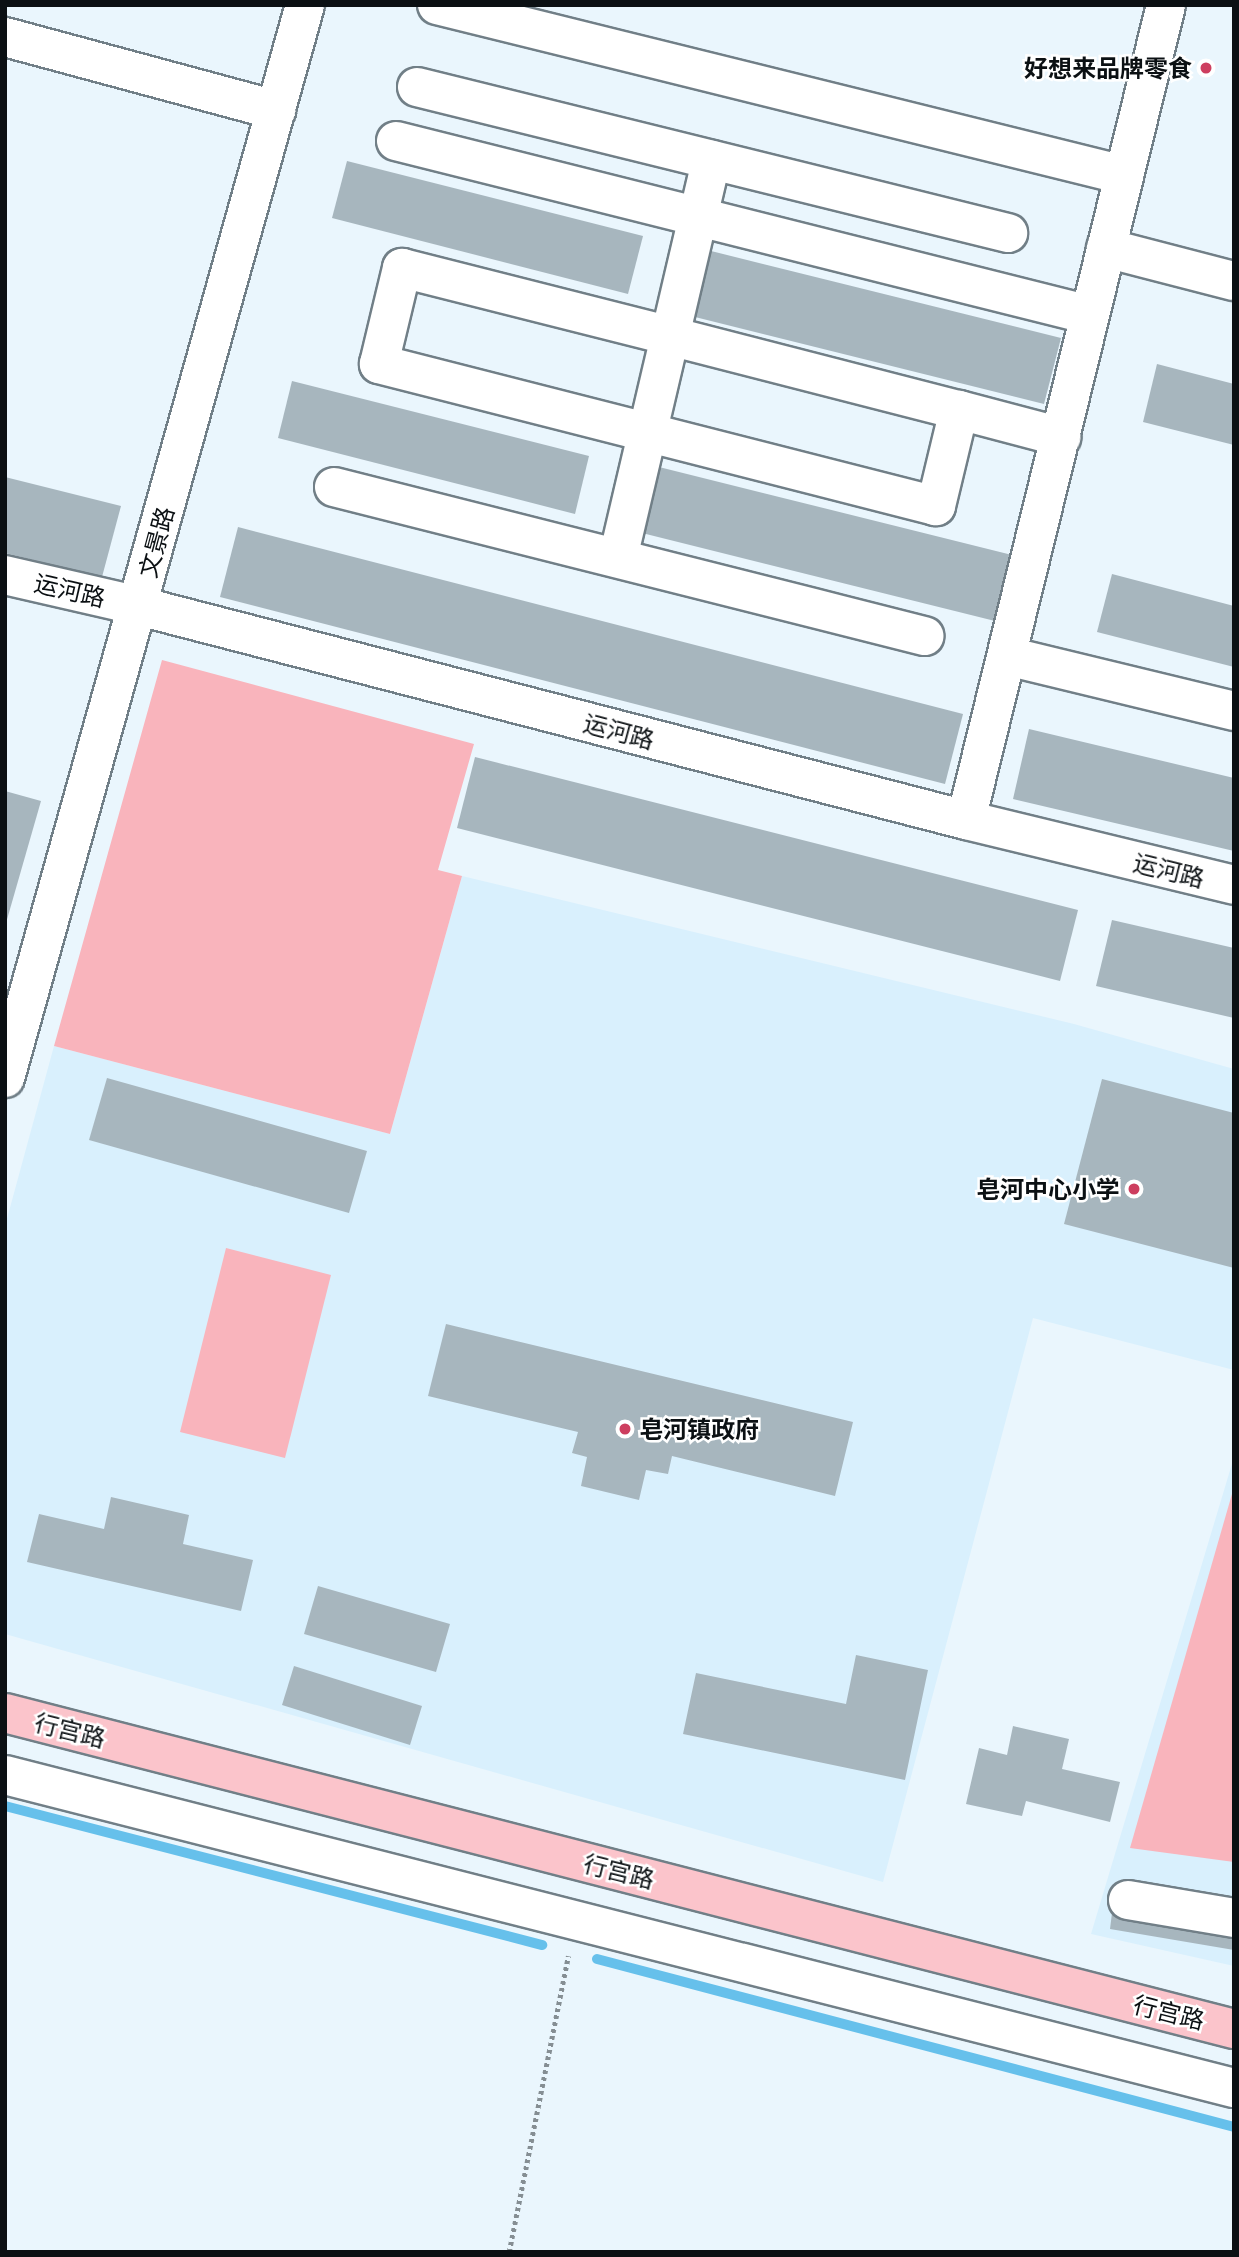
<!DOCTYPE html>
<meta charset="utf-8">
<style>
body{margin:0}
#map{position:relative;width:1239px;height:2257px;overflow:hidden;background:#eaf6fd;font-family:"Exo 2","Noto Sans SC",sans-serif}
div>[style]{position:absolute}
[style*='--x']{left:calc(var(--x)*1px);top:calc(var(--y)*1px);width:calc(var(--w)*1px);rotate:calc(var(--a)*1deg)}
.built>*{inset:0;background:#d9f0fd}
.green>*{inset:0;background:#f9b4bc}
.stream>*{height:10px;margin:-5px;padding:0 5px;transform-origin:5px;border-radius:5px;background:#66c0eb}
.building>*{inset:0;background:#a7b6be}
.path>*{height:4.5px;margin-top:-2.25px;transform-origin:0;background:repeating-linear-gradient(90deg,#858e93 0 3.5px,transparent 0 7px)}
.roads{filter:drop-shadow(2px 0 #717f87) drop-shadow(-2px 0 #717f87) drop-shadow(0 2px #717f87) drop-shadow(0 -2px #717f87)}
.minor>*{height:38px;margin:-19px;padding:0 19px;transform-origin:19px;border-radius:19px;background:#fff}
.major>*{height:38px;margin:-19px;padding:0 19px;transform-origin:19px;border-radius:19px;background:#fbc4cb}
.dots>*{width:19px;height:19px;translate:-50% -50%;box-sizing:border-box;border:4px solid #fff;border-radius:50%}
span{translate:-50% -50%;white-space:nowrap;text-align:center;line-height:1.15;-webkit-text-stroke:5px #fff;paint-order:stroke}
.poi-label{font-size:24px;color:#0b1013;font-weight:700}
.right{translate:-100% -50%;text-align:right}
.left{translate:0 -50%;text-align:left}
.street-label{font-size:24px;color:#0b1013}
.frame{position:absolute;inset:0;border:7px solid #0b1013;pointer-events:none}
</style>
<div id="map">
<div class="built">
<i style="clip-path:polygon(462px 876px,1074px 1024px,1234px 1069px,1234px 1370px,1033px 1318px,883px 1882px,5px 1634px,5px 1226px,54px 1046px,390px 1134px)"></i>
<i style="clip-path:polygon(1234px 1457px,1234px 1966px,1091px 1934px)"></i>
</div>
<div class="green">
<i style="clip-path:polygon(162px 660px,474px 744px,438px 870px,462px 876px,390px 1134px,54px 1046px)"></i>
<i style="clip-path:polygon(226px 1248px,331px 1275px,285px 1458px,180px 1432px)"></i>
<i style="clip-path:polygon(1234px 1487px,1234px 1862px,1130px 1848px)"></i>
</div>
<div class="stream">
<i style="--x:5;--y:1806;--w:555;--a:14.51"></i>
<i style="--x:597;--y:1959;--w:659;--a:14.77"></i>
</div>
<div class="building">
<i style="clip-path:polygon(347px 161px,643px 236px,628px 294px,332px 218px)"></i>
<i style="clip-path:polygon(707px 250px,1061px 338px,1044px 404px,691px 316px)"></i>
<i style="clip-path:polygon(1157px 364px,1234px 384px,1234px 445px,1143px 422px)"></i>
<i style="clip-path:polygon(292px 381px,589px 456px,575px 514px,278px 438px)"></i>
<i style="clip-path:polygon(659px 467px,1012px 555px,995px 621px,642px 533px)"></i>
<i style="clip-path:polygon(5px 477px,121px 506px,102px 577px,5px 553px)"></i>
<i style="clip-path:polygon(238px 527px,963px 714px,945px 784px,220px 597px)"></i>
<i style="clip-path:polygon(1112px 574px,1234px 606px,1234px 667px,1097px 632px)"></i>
<i style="clip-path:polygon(1029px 729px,1234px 778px,1234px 851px,1013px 799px)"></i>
<i style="clip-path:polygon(475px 757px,1078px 910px,1060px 981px,457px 828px)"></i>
<i style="clip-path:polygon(5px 791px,41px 801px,6px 923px,5px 923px)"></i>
<i style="clip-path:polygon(1112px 920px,1234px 948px,1234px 1018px,1096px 986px)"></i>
<i style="clip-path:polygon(107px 1078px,367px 1151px,349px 1213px,89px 1140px)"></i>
<i style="clip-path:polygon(1102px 1079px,1234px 1113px,1234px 1268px,1064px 1224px)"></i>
<i style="clip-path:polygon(446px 1324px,853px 1422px,835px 1496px,672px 1456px,668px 1474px,646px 1470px,639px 1500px,581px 1486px,587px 1457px,572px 1453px,578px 1432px,428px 1396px)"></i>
<i style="clip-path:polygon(111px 1497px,189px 1515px,183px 1544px,253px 1560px,241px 1611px,27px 1562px,39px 1514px,104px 1529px)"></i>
<i style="clip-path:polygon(318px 1586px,450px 1624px,436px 1672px,304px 1634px)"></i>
<i style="clip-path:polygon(856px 1655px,928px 1670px,905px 1780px,683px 1734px,696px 1673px,846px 1704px)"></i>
<i style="clip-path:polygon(294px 1666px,422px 1706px,410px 1745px,282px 1705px)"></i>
<i style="clip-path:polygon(1013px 1726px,1069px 1739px,1062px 1769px,1120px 1782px,1110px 1822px,1026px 1801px,1022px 1816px,966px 1804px,979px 1748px,1007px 1755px)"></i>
<i style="clip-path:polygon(1113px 1905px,1234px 1925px,1234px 1950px,1110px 1929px)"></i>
</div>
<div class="path">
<i style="--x:509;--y:2252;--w:302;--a:-78.7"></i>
</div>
<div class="roads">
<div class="minor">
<i style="--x:437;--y:5;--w:708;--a:13.9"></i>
<i style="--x:5;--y:37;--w:281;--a:15.1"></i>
<i style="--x:417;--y:87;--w:609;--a:13.88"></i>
<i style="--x:396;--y:141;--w:715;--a:14.08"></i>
<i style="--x:1106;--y:248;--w:132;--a:14.5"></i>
<i style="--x:959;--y:410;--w:99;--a:103.5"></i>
<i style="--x:936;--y:506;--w:575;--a:-165.7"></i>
<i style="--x:379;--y:364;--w:99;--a:-76.5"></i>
<i style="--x:402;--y:268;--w:276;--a:14.2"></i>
<i style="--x:670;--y:336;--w:298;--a:14.4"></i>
<i style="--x:959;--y:410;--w:106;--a:14.8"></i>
<i style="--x:334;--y:487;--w:609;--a:14.17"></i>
<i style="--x:618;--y:558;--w:409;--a:-76.8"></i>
<i style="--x:5;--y:575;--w:138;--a:13"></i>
<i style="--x:139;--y:606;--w:854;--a:14.51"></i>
<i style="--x:966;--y:820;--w:276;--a:13.6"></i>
<i style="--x:1007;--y:656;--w:234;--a:13.6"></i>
<i style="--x:966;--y:820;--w:839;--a:-76.21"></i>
<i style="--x:5;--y:1078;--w:1114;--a:-74.38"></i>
<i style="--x:5;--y:1775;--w:1268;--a:14.29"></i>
<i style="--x:1128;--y:1900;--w:108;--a:9.6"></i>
</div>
<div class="major">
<i style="--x:5;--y:1713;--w:1269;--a:14.42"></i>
</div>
</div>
<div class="dots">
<i style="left:1206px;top:68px;background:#cd3e5f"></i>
<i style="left:1134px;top:1189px;background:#cd3e5f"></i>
<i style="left:625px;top:1429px;background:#cd3e5f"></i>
</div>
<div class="poi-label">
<span class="right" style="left:1192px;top:68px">好想来品牌零食</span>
<span class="right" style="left:1120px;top:1189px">皂河中心小学</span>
<span class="left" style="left:639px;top:1429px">皂河镇政府</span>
</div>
<div class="street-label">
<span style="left:156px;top:542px;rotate:-75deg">文景路</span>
<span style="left:70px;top:590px;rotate:13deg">运河路</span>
<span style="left:619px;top:731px;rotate:15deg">运河路</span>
<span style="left:1169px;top:870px;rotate:14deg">运河路</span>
<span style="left:70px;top:1730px;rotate:14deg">行宫路</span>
<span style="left:619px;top:1871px;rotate:14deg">行宫路</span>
<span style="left:1169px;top:2012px;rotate:14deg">行宫路</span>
</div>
<div class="frame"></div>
</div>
